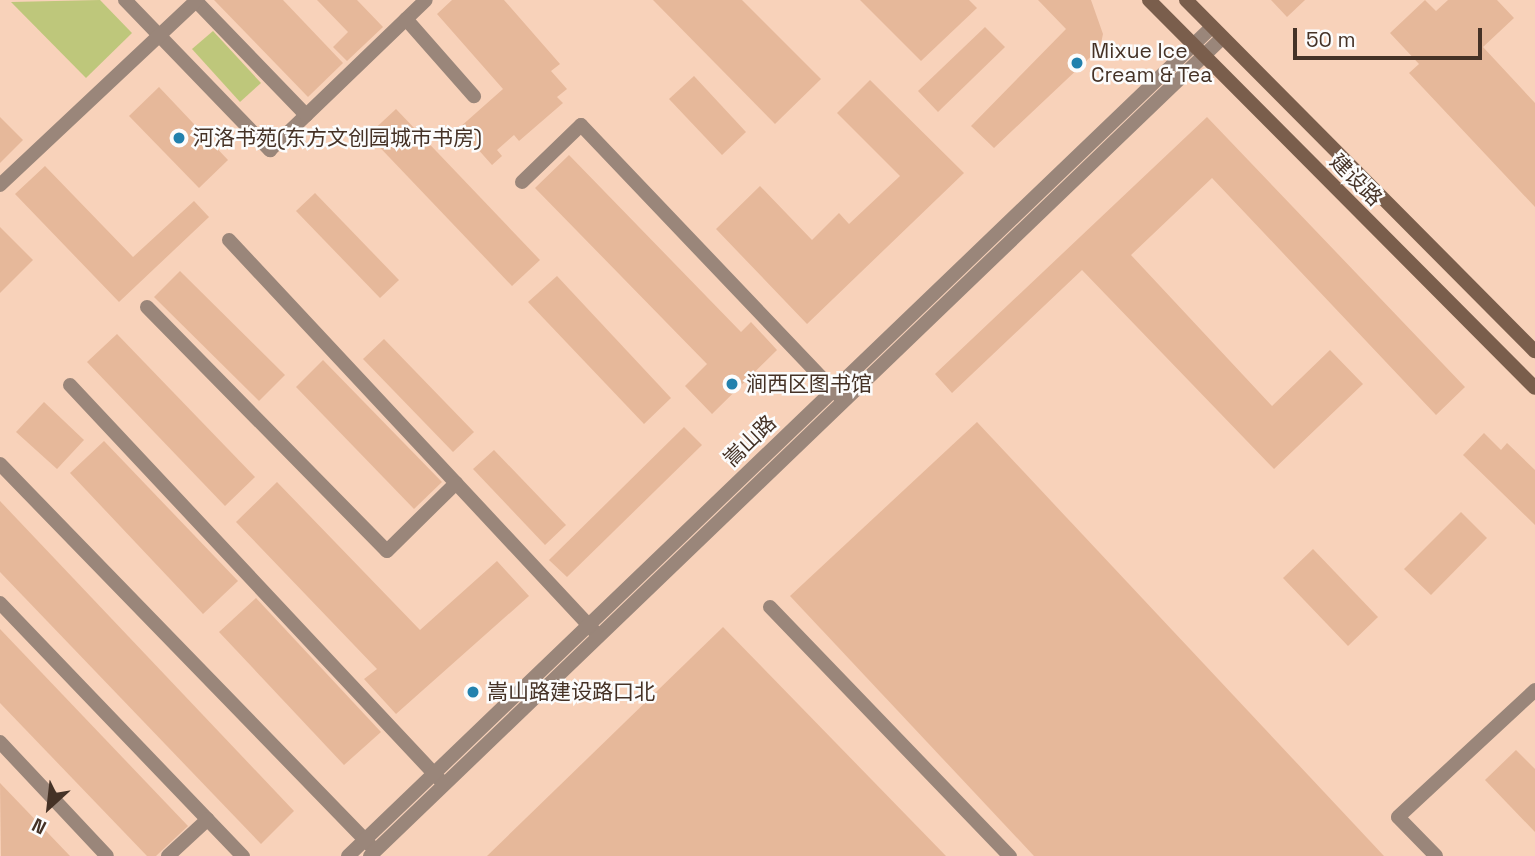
<!DOCTYPE html>
<meta charset="utf-8">
<style>
body{margin:0}
#map{position:relative;width:1535px;height:856px;overflow:hidden;background:#f8d2ba;font-family:"Space Grotesk","Noto Sans SC",sans-serif}
div>[style]{position:absolute}
[style*='--x']{left:calc(var(--x)*1px);top:calc(var(--y)*1px);width:calc(var(--w)*1px);rotate:calc(var(--a)*1deg)}
.green>*{inset:0;background:#bec77b}
.building>*{inset:0;background:#e6b89a}
.lane>*{height:14px;margin:-7px;padding:0 7px;transform-origin:7px;border-radius:7px;background:#9a867a}
.street>*{height:14px;margin:-7px;padding:0 7px;transform-origin:7px;border-radius:7px;background:#9a867a}
.secondary>*{height:14px;margin:-7px;padding:0 7px;transform-origin:7px;border-radius:7px;background:#7a5e4c}
.dots>*{width:19px;height:19px;translate:-50% -50%;box-sizing:border-box;border:4px solid #fcfcfc;border-radius:50%}
span{translate:-50% -50%;white-space:nowrap;text-align:center;line-height:1.15;-webkit-text-stroke:5px #fcfcfc;paint-order:stroke}
.poi-label{font-size:21px;color:#453226}
.left{translate:0 -50%;text-align:left}
.street-label{font-size:21px;color:#453226}
.north{position:absolute;left:14px;top:772px;width:70px;height:70px;-webkit-text-stroke:5px #fcfcfc;paint-order:stroke;rotate:207deg;font-size:19px;font-weight:700;line-height:28px;text-align:center;color:#453226}
.north::after{content:'';display:block;margin:auto;width:24px;height:32px;background:#453226;clip-path:polygon(50% 0,100% 100%,50% 72%,0 100%)}
.scale{position:absolute;left:1293px;top:28px;width:189px;height:32px;box-sizing:border-box;border:4px solid #453226;border-top:0;padding-left:9px;font-size:21px;line-height:24px;white-space:nowrap;color:#453226;-webkit-text-stroke:5px #fcfcfc;paint-order:stroke}
</style>
<div id="map">
<div class="green">
<i style="clip-path:polygon(100px 0,132px 33px,86px 78px,11px 2px)"></i>
<i style="clip-path:polygon(213px 31px,261px 83px,240px 102px,192px 49px)"></i>
</div>
<div class="building">
<i style="clip-path:polygon(214px 0,283px 0,343px 63px,308px 97px)"></i>
<i style="clip-path:polygon(317px 0,357px 0,383px 27px,347px 61px,333px 47px,348px 32px)"></i>
<i style="clip-path:polygon(452px 0,504px 0,560px 64px,551px 71px,567px 89px,557px 97px,563px 103px,519px 141px,514px 135px,497px 150px,502px 156px,492px 165px,459px 128px,503px 89px,437px 14px)"></i>
<i style="clip-path:polygon(653px 0,742px 0,821px 79px,775px 124px)"></i>
<i style="clip-path:polygon(860px 0,969px 0,977px 8px,921px 61px)"></i>
<i style="clip-path:polygon(1038px 0,1091px 0,1103px 34px,1100px 48px,994px 148px,971px 126px,1066px 29px)"></i>
<i style="clip-path:polygon(1271px 0,1305px 0,1287px 17px)"></i>
<i style="clip-path:polygon(1425px 0,1436px 11px,1448px 0,1497px 0,1514px 18px,1483px 47px,1535px 103px,1535px 207px,1409px 73px,1419px 64px,1390px 33px)"></i>
<i style="clip-path:polygon(985px 27px,1005px 47px,938px 112px,918px 91px)"></i>
<i style="clip-path:polygon(694px 76px,746px 132px,722px 155px,669px 99px)"></i>
<i style="clip-path:polygon(870px 80px,964px 173px,807px 324px,716px 229px,760px 186px,812px 240px,839px 213px,849px 224px,900px 176px,837px 113px)"></i>
<i style="clip-path:polygon(159px 87px,228px 160px,199px 188px,129px 116px)"></i>
<i style="clip-path:polygon(396px 109px,540px 260px,512px 286px,368px 135px)"></i>
<i style="clip-path:polygon(0 117px,23px 140px,0 163px)"></i>
<i style="clip-path:polygon(1207px 117px,1465px 387px,1436px 415px,1212px 178px,1131px 255px,1272px 406px,1330px 350px,1363px 384px,1274px 469px,1082px 270px,952px 393px,935px 374px)"></i>
<i style="clip-path:polygon(569px 155px,741px 332px,751px 322px,777px 350px,712px 414px,685px 386px,707px 364px,535px 188px)"></i>
<i style="clip-path:polygon(45px 166px,133px 257px,194px 201px,209px 217px,119px 302px,15px 194px)"></i>
<i style="clip-path:polygon(315px 193px,399px 280px,380px 298px,296px 211px)"></i>
<i style="clip-path:polygon(0 227px,33px 260px,0 293px)"></i>
<i style="clip-path:polygon(180px 271px,285px 375px,259px 401px,154px 297px)"></i>
<i style="clip-path:polygon(557px 276px,671px 398px,644px 424px,528px 302px)"></i>
<i style="clip-path:polygon(117px 334px,255px 477px,225px 506px,87px 362px)"></i>
<i style="clip-path:polygon(384px 339px,474px 432px,453px 452px,363px 359px)"></i>
<i style="clip-path:polygon(323px 360px,442px 482px,414px 509px,296px 387px)"></i>
<i style="clip-path:polygon(44px 402px,84px 440px,57px 469px,16px 432px)"></i>
<i style="clip-path:polygon(977px 422px,1384px 856px,1034px 856px,790px 596px)"></i>
<i style="clip-path:polygon(684px 427px,702px 445px,567px 577px,549px 560px)"></i>
<i style="clip-path:polygon(1484px 433px,1501px 450px,1507px 443px,1535px 470px,1535px 525px,1463px 455px)"></i>
<i style="clip-path:polygon(104px 441px,238px 581px,203px 614px,70px 473px)"></i>
<i style="clip-path:polygon(494px 450px,566px 525px,545px 545px,473px 469px)"></i>
<i style="clip-path:polygon(277px 482px,420px 630px,497px 561px,529px 596px,396px 714px,364px 679px,377px 669px,236px 522px)"></i>
<i style="clip-path:polygon(0 501px,294px 811px,261px 844px,0 572px)"></i>
<i style="clip-path:polygon(1461px 512px,1487px 538px,1431px 595px,1404px 569px)"></i>
<i style="clip-path:polygon(1313px 549px,1378px 617px,1348px 646px,1283px 578px)"></i>
<i style="clip-path:polygon(256px 598px,381px 732px,344px 765px,219px 632px)"></i>
<i style="clip-path:polygon(723px 627px,946px 856px,487px 856px)"></i>
<i style="clip-path:polygon(0 629px,188px 826px,156px 856px,147px 856px,0 703px)"></i>
<i style="clip-path:polygon(1516px 750px,1535px 769px,1535px 832px,1485px 780px)"></i>
<i style="clip-path:polygon(0 783px,70px 856px,1px 856px)"></i>
</div>
<div class="lane">
<i style="--x:125;--y:0;--w:209;--a:46"></i>
<i style="--x:270;--y:150;--w:216;--a:-43.9"></i>
<i style="--x:195;--y:0;--w:160;--a:46"></i>
<i style="--x:406;--y:19;--w:103;--a:48.6"></i>
<i style="--x:522;--y:182;--w:82;--a:-44"></i>
<i style="--x:581;--y:125;--w:377;--a:46.4"></i>
<i style="--x:0;--y:185;--w:269;--a:-43.2"></i>
<i style="--x:229;--y:240;--w:538;--a:46.96"></i>
<i style="--x:147;--y:307;--w:342;--a:45.5"></i>
<i style="--x:387;--y:551;--w:97;--a:-44.6"></i>
<i style="--x:70;--y:385;--w:543;--a:46.87"></i>
<i style="--x:0;--y:464;--w:534;--a:45.83"></i>
<i style="--x:0;--y:603;--w:351;--a:46.2"></i>
<i style="--x:770;--y:607;--w:346;--a:46.1"></i>
<i style="--x:0;--y:742;--w:156;--a:46.8"></i>
<i style="--x:168;--y:856;--w:54;--a:-42.8"></i>
<i style="--x:1436;--y:856;--w:54;--a:-134.3"></i>
<i style="--x:1398;--y:817;--w:187;--a:-42.8"></i>
</div>
<div class="street">
<i style="--x:348;--y:856;--w:1197;--a:-43.82"></i>
<i style="--x:370;--y:856;--w:1181;--a:-43.83"></i>
</div>
<div class="secondary">
<i style="--x:1149;--y:0;--w:547;--a:45.15"></i>
<i style="--x:1186;--y:0;--w:495;--a:45.2"></i>
</div>
<div class="dots">
<i style="left:1077px;top:63px;background:#2281ad"></i>
<i style="left:179px;top:138px;background:#2281ad"></i>
<i style="left:732px;top:384px;background:#2281ad"></i>
<i style="left:473px;top:692px;background:#2281ad"></i>
</div>
<div class="poi-label">
<span class="left" style="left:1091px;top:63px">Mixue Ice<br>Cream &amp; Tea</span>
<span class="left" style="left:193px;top:138px">河洛书苑(东方文创园城市书房)</span>
<span class="left" style="left:746px;top:384px">涧西区图书馆</span>
<span class="left" style="left:487px;top:692px">嵩山路建设路口北</span>
</div>
<div class="street-label">
<span style="left:1356px;top:180px;rotate:45deg">建设路</span>
<span style="left:750px;top:441px;rotate:-44deg">嵩山路</span>
</div>
<div class="north">N</div>
<div class="scale">50 m</div>
</div>
